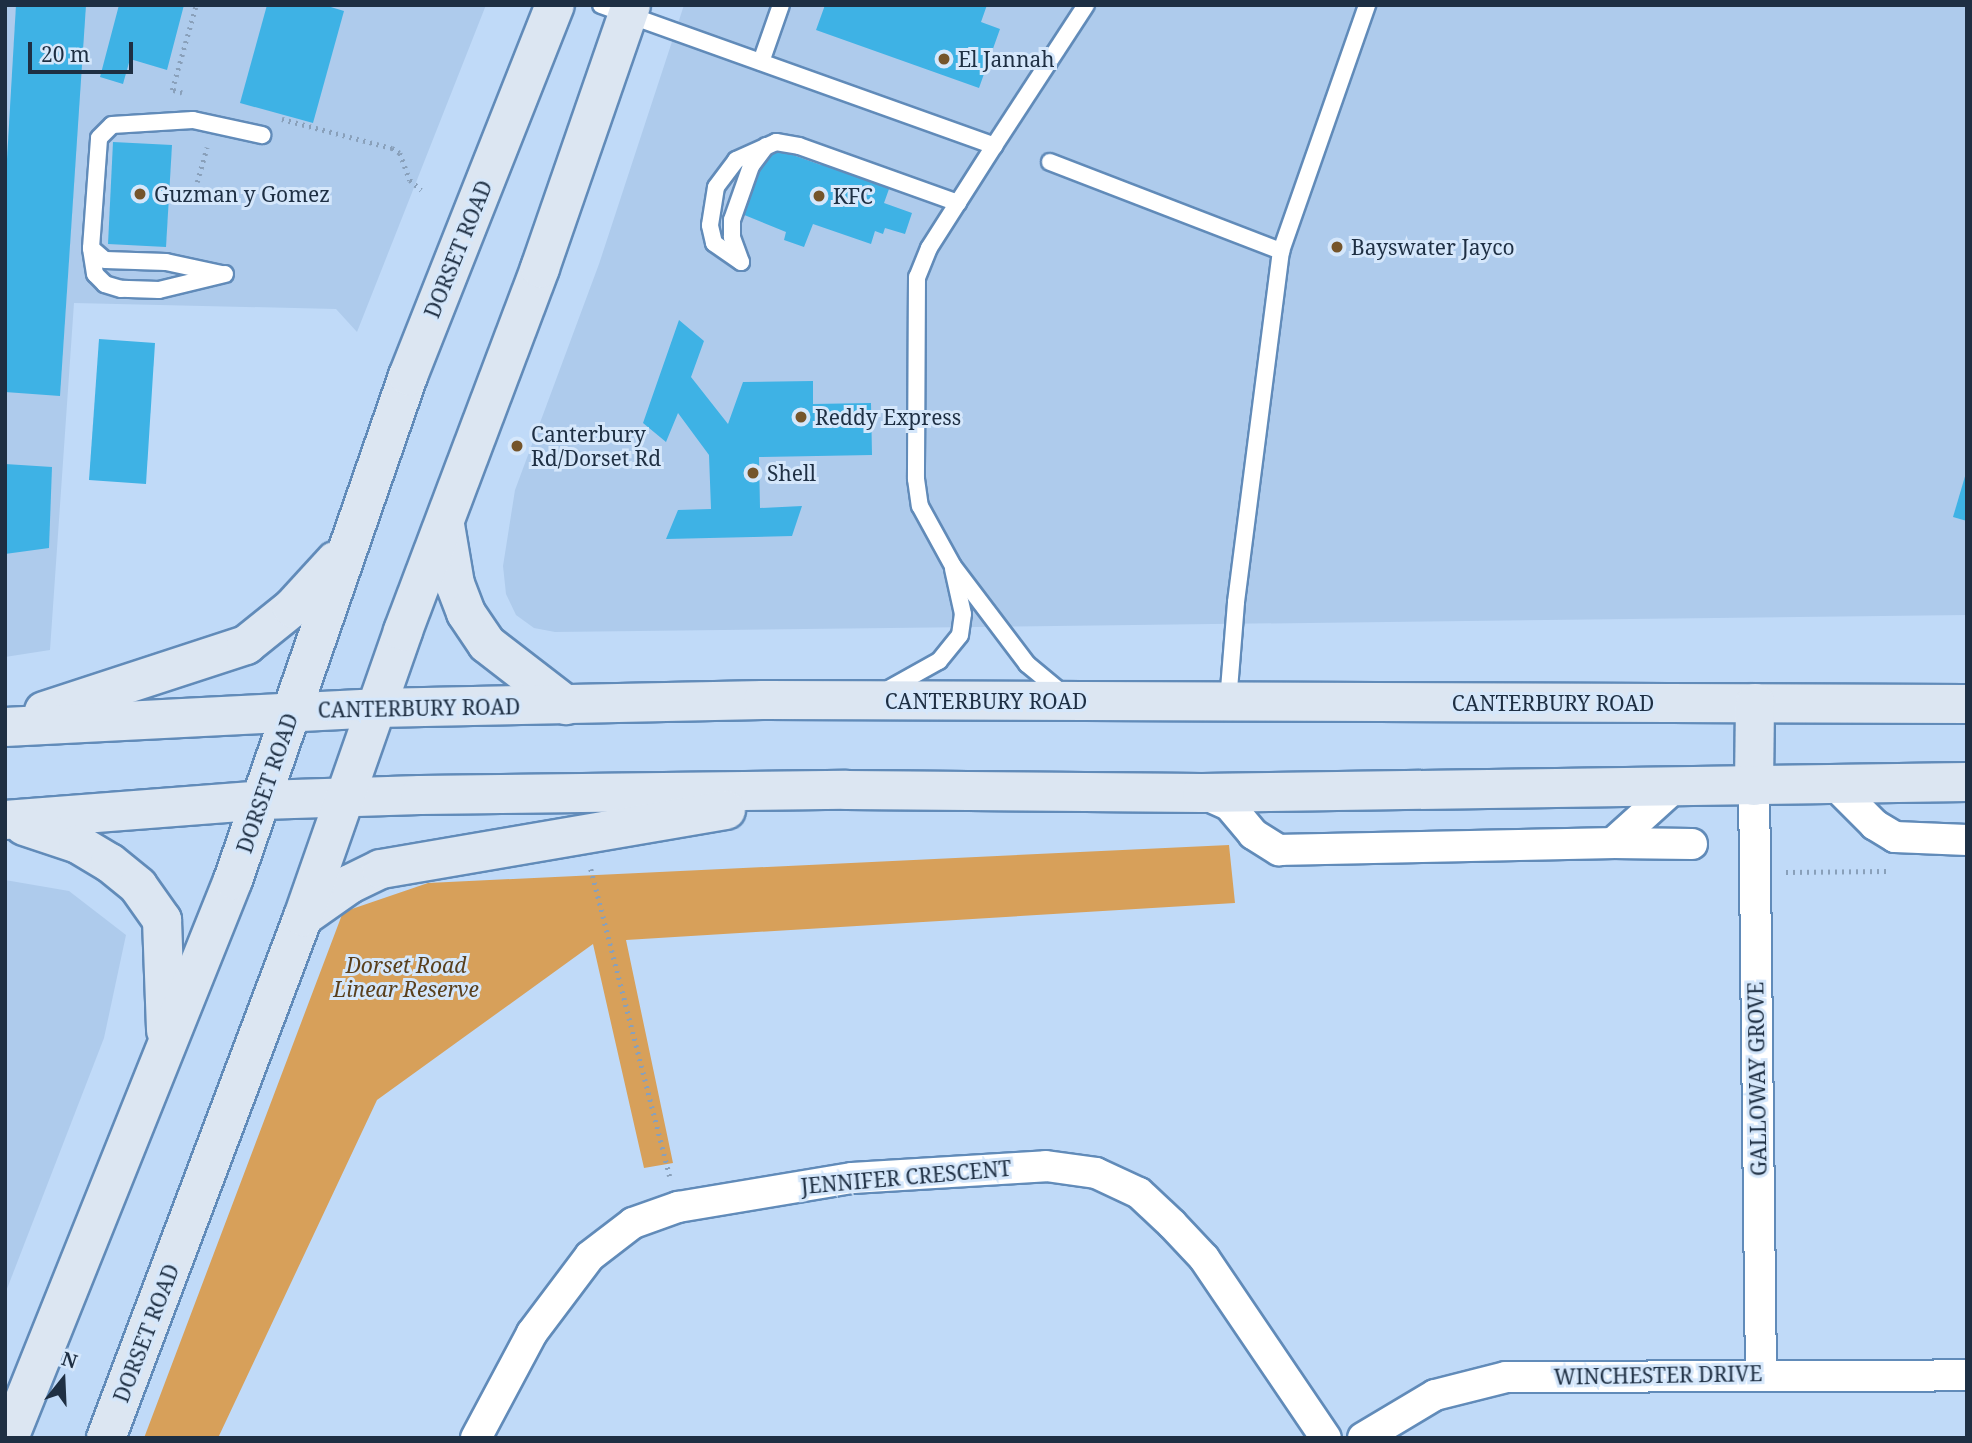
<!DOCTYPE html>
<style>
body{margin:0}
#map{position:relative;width:1972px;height:1443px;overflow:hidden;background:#c0daf8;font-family:"Noto Serif",serif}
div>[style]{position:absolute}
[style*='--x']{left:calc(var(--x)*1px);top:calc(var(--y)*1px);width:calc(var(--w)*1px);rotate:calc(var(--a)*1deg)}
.built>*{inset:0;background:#aecbec}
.green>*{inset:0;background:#d7a05a}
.building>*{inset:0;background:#3eb2e5}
.path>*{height:4.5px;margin-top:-2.25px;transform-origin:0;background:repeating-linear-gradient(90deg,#89a0ba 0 2px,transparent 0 7px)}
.roads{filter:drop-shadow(2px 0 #618bb9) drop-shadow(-2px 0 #618bb9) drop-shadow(0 2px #618bb9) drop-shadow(0 -2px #618bb9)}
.service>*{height:16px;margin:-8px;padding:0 8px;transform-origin:8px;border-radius:8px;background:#fff}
.minor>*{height:30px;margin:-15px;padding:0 15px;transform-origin:15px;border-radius:15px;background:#fff}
.primary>*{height:38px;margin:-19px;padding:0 19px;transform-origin:19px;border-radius:19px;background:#dce6f2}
.dots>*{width:19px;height:19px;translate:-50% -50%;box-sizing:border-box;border:4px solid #d5e7fb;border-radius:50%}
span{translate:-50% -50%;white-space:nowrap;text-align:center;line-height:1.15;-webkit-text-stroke:6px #d5e7fb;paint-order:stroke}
.poi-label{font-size:21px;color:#1e2f43}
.left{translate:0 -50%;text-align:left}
.street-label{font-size:21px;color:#1e2f43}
.park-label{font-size:21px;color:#593f1c;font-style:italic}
.frame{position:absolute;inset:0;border:7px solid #1e2f43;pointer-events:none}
.north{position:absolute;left:28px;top:1345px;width:70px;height:70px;-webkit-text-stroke:5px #d5e7fb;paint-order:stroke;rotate:18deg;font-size:19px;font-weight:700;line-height:28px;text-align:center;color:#1e2f43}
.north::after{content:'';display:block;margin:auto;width:24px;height:32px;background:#1e2f43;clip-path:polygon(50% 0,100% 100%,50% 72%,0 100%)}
.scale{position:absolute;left:28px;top:42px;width:105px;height:32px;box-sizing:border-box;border:4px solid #1e2f43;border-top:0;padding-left:9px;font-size:21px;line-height:24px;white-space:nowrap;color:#1e2f43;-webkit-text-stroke:5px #d5e7fb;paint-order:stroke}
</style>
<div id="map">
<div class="built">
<i style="clip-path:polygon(5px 5px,486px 5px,357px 332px,336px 309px,74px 303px,50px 650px,5px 657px)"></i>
<i style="clip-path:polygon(684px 5px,1967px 5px,1967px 615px,555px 632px,534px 628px,516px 615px,506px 594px,503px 566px,515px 490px,599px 264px)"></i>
<i style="clip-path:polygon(5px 880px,69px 891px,126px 935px,104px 1038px,5px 1294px)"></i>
</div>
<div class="green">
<i style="clip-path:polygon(1229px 845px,1235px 903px,626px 940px,673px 1163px,644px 1168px,593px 944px,377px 1100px,218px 1438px,144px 1438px,343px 912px,428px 883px)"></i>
</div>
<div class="building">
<i style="clip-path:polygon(16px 5px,86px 5px,60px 396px,5px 392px,5px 193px)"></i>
<i style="clip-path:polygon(119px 5px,184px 5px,167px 70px,130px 59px,123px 84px,100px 77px)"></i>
<i style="clip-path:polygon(267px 5px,324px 5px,344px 11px,313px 123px,240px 103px)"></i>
<i style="clip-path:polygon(825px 5px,987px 5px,981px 22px,1000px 29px,979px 88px,816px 30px)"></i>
<i style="clip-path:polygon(113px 142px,172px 145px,166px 247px,108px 244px)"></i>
<i style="clip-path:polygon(794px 142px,790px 154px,821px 165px,825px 153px,853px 163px,849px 174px,889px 189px,884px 203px,912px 213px,905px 234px,885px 228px,883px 234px,875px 231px,871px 244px,813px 224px,804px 247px,784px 240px,786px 232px,737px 212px,758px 151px)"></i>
<i style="clip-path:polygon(679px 320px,704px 341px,691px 377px,728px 424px,743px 382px,813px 381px,813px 404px,871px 403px,872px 455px,759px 457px,760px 508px,802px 506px,792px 536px,666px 539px,678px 510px,711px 509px,709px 455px,678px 413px,666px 442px,643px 423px)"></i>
<i style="clip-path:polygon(99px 339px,155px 343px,146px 484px,89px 480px)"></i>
<i style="clip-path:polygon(5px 464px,52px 467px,49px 548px,5px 554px)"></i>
<i style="clip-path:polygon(1966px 473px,1967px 473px,1967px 521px,1953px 517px)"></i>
</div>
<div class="path">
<i style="--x:182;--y:93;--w:10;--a:-163"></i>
<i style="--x:172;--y:90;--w:88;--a:-74.2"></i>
<i style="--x:282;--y:119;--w:114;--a:14.8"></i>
<i style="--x:392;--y:148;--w:9;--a:32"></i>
<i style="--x:400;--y:153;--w:29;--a:70"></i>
<i style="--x:410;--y:180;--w:15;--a:42"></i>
<i style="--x:197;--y:182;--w:36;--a:-74"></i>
<i style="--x:591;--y:869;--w:317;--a:75.6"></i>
<i style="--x:1786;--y:872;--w:103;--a:-0.6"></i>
</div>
<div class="roads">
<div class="service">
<i style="--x:601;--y:5;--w:418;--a:19.7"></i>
<i style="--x:994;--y:146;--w:121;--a:122.5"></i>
<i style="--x:929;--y:248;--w:31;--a:112"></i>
<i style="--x:917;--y:277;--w:202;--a:90.3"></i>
<i style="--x:916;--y:479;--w:27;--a:82"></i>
<i style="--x:920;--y:506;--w:68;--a:61.2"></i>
<i style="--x:953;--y:566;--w:123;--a:52.9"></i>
<i style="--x:1027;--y:664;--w:45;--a:39.6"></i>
<i style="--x:761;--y:62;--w:60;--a:-70.7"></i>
<i style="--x:994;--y:146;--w:168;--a:-56.9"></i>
<i style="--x:1050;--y:162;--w:248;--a:21.1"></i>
<i style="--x:91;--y:248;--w:18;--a:41"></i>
<i style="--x:105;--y:260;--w:61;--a:1.9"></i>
<i style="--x:166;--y:262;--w:57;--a:12.1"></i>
<i style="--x:741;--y:262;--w:33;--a:-145"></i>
<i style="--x:714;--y:243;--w:18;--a:-103"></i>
<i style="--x:710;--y:225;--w:38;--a:-81"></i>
<i style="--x:716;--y:187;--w:34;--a:-53"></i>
<i style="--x:736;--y:160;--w:44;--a:-24.2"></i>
<i style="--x:776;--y:142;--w:23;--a:10"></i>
<i style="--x:799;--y:146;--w:169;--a:19.7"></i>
<i style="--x:741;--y:262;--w:27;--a:-110"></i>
<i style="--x:732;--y:237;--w:17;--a:-90"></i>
<i style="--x:732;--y:220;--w:57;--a:-70.6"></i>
<i style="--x:751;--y:166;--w:25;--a:-53"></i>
<i style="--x:225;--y:274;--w:68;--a:166.4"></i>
<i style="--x:159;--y:290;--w:38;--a:-178"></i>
<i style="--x:121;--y:289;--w:17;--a:-163"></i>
<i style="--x:105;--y:284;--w:14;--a:-135"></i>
<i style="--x:95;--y:274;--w:26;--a:-99"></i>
<i style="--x:91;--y:248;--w:110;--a:-85.8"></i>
<i style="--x:99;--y:138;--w:18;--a:-45"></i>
<i style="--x:112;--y:125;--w:81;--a:-3.5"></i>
<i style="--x:193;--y:120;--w:71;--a:12.3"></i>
<i style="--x:885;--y:691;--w:62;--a:-29.1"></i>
<i style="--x:939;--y:661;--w:33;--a:-51"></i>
<i style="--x:960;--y:635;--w:21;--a:-82"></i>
<i style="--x:963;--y:614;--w:46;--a:-102.5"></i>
<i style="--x:1228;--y:702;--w:100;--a:-85.4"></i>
<i style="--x:1236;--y:602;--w:354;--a:-82.7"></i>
<i style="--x:1281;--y:251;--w:261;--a:-70.7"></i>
</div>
<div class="minor">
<i style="--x:1834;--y:784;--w:58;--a:45"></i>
<i style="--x:1875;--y:825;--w:23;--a:31"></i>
<i style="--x:1895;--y:837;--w:72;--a:2.4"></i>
<i style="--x:1754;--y:786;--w:587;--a:89.32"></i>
<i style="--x:1202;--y:793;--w:30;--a:24"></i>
<i style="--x:1229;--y:805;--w:38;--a:50"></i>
<i style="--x:1253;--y:834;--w:31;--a:32"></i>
<i style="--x:1279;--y:850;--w:334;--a:-1.2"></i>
<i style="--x:1613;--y:843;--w:84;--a:-42.1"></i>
<i style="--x:1613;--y:843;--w:79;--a:0.7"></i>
<i style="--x:476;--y:1438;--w:119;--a:-61.9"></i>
<i style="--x:532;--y:1333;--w:96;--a:-53"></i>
<i style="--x:590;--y:1256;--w:54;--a:-37.5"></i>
<i style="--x:633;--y:1223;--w:48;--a:-19.6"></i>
<i style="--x:678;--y:1207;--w:176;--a:-9.5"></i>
<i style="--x:852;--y:1178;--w:194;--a:-3.5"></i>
<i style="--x:1046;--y:1166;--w:50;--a:8"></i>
<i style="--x:1096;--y:1173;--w:47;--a:24.9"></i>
<i style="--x:1139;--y:1193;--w:45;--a:43.2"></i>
<i style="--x:1172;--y:1224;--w:47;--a:46.7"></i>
<i style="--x:1204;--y:1258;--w:217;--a:55.9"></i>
<i style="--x:1363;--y:1438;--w:84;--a:-30.8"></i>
<i style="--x:1435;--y:1395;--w:73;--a:-14.2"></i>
<i style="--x:1506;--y:1377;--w:461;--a:-0.2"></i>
</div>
<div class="primary">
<i style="--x:445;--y:525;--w:60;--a:80.4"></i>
<i style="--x:455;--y:584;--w:31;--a:69"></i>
<i style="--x:466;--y:613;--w:37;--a:56"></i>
<i style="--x:487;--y:644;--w:100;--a:37.7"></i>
<i style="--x:44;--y:711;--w:213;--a:-18.1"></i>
<i style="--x:246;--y:645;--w:59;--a:-38.8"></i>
<i style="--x:292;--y:608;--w:64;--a:-47.5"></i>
<i style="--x:5;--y:727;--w:371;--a:-2.9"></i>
<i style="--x:376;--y:708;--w:387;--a:-1.2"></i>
<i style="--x:763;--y:700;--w:1204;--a:0.19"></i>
<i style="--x:1754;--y:786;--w:83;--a:-89.3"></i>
<i style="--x:5;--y:820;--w:258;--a:-4.4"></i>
<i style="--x:262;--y:800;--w:158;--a:-1.8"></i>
<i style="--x:420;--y:795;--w:426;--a:-0.7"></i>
<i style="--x:846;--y:790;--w:356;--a:0.5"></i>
<i style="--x:1202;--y:793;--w:765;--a:-0.82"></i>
<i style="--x:24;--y:826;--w:57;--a:18.4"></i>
<i style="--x:78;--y:844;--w:37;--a:31"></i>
<i style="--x:110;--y:863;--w:36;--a:39"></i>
<i style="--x:138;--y:886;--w:42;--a:54.8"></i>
<i style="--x:162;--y:920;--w:111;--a:87.9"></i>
<i style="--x:303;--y:917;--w:57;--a:-35.1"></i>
<i style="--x:350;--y:884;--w:34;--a:-26"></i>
<i style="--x:381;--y:869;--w:350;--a:-9.7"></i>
<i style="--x:9;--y:1438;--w:601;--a:-68.13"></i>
<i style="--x:233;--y:880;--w:534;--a:-70.85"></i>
<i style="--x:408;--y:376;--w:399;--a:-68.4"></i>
<i style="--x:106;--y:1438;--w:557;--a:-69.29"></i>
<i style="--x:303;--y:917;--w:303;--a:-70.7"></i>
<i style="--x:403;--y:631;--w:388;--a:-69.3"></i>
<i style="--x:540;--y:268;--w:278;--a:-70.9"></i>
</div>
</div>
<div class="dots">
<i style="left:944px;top:59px;background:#75552b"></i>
<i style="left:140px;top:194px;background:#75552b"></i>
<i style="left:819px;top:196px;background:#75552b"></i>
<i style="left:1337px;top:247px;background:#75552b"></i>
<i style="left:801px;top:417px;background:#75552b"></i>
<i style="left:517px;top:446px;background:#75552b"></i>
<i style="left:753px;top:473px;background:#75552b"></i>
</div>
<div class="poi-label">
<span class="left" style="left:958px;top:59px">El Jannah</span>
<span class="left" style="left:154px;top:194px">Guzman y Gomez</span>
<span class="left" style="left:833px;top:196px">KFC</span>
<span class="left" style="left:1351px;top:247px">Bayswater Jayco</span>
<span class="left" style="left:815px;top:417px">Reddy Express</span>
<span class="left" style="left:531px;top:446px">Canterbury<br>Rd/Dorset Rd</span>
<span class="left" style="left:767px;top:473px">Shell</span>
</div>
<div class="street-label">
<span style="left:458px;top:249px;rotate:-68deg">DORSET ROAD</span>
<span style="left:986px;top:701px">CANTERBURY ROAD</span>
<span style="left:1553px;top:703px">CANTERBURY ROAD</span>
<span style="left:419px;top:708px;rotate:-1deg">CANTERBURY ROAD</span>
<span style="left:267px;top:783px;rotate:-71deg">DORSET ROAD</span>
<span style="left:1757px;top:1079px;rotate:-91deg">GALLOWAY GROVE</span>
<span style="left:906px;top:1177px;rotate:-5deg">JENNIFER CRESCENT</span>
<span style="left:146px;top:1333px;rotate:-69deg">DORSET ROAD</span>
<span style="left:1658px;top:1375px;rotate:-1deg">WINCHESTER DRIVE</span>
</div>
<div class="park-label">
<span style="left:406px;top:977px">Dorset Road<br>Linear Reserve</span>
</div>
<div class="frame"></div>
<div class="north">N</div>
<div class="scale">20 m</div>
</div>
